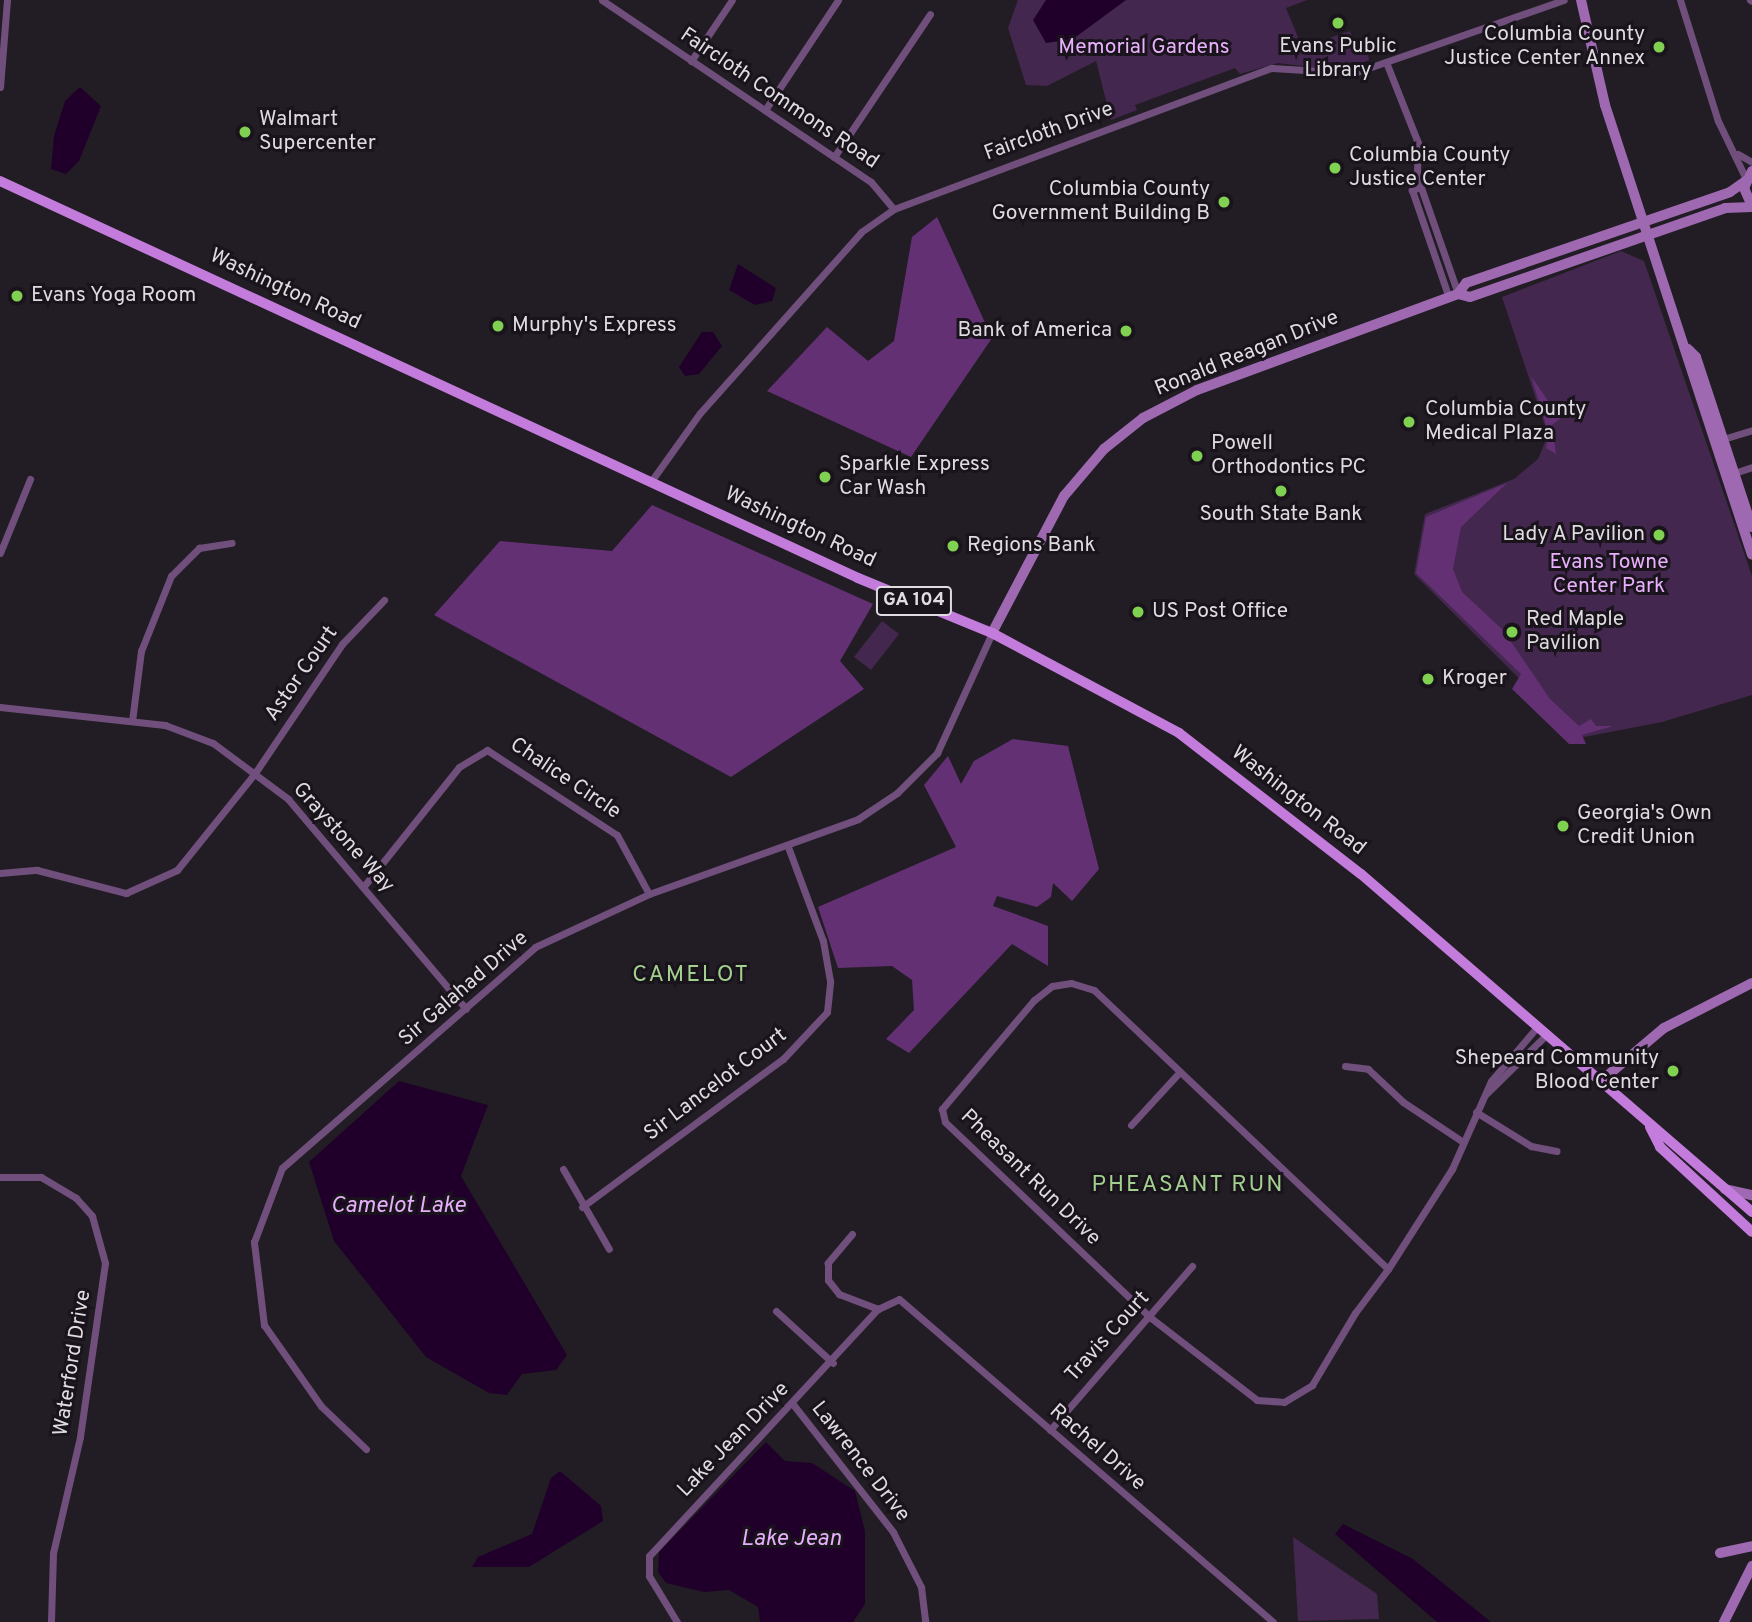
<!DOCTYPE html>
<style>
body{margin:0}
#map{position:relative;width:1752px;height:1622px;overflow:hidden;background:#221d24;font-family:Overpass,sans-serif}
div>[style]{position:absolute}
[style*='--x']{left:calc(var(--x)*1px);top:calc(var(--y)*1px);width:calc(var(--w)*1px);rotate:calc(var(--a)*1deg)}
.green>*{inset:0;background:#44274e}
.forest>*{inset:0;background:#633074}
.water>*{inset:0;background:#20002b}
.street>*{height:7px;margin:-3.5px;padding:0 3.5px;transform-origin:3.5px;border-radius:3.5px;background:#704f7c}
.secondary>*{height:10px;margin:-5px;padding:0 5px;transform-origin:5px;border-radius:5px;background:#9f69b2}
.primary>*{height:10px;margin:-5px;padding:0 5px;transform-origin:5px;border-radius:5px;background:#c37cdb}
.dots>*{width:19px;height:19px;translate:-50% -50%;box-sizing:border-box;border:4px solid #19141b;border-radius:50%}
span{translate:-50% -50%;white-space:nowrap;text-align:center;line-height:1.15;-webkit-text-stroke:6px #19141b;paint-order:stroke}
.shield-label span{padding:2px 5px;background:#19141b;border:2px solid;border-radius:5px;-webkit-text-stroke-width:0}
.shield-label{font-size:19px;color:#dfdbe0;font-weight:700}
.poi-label{font-size:21px;color:#dfdbe0}
.right{translate:-100% -50%;text-align:right}
.left{translate:0 -50%;text-align:left}
.park-label{font-size:21px;color:#e9b0fd}
.street-label{font-size:21px;color:#dfdbe0}
.neighbourhood-label{font-size:23px;color:#a4d08f;letter-spacing:2px}
.water-label{font-size:23px;color:#e7aefb;font-style:italic}
</style>
<div id="map">
<div class="green">
<i style="clip-path:polygon(1018px 0,1307px 0,1286px 8px,1302px 47px,1350px 31px,1354px 41px,1365px 37px,1369px 60px,1342px 71px,1278px 63px,1240px 74px,1235px 68px,1135px 105px,1137px 110px,1111px 120px,1096px 61px,1047px 86px,1026px 85px,1008px 28px)"></i>
<i style="clip-path:polygon(1621px 251px,1644px 261px,1752px 576px,1752px 695px,1662px 722px,1579px 738px,1414px 574px,1425px 514px,1514px 479px,1538px 459px,1548px 435px,1502px 297px)"></i>
<i style="clip-path:polygon(882px 621px,899px 634px,871px 670px,854px 657px)"></i>
<i style="clip-path:polygon(1293px 1537px,1377px 1594px,1379px 1619px,1298px 1621px)"></i>
</div>
<div class="forest">
<i style="clip-path:polygon(937px 217px,992px 338px,911px 457px,767px 391px,827px 327px,868px 361px,894px 341px,912px 237px)"></i>
<i style="clip-path:polygon(1531px 376px,1548px 401px,1545px 409px,1561px 418px,1552px 425px,1556px 454px,1546px 448px,1549px 435px)"></i>
<i style="clip-path:polygon(1507px 483px,1461px 527px,1453px 569px,1462px 592px,1503px 630px,1550px 699px,1579px 726px,1591px 719px,1596px 726px,1613px 726px,1582px 735px,1586px 744px,1569px 744px,1512px 689px,1521px 674px,1416px 573px,1426px 517px)"></i>
<i style="clip-path:polygon(652px 505px,873px 604px,840px 661px,864px 689px,731px 777px,434px 615px,500px 541px,612px 551px)"></i>
<i style="clip-path:polygon(1013px 739px,1068px 746px,1099px 869px,1072px 901px,1053px 883px,1051px 897px,1037px 907px,997px 896px,993px 906px,1048px 926px,1048px 966px,1012px 944px,909px 1053px,886px 1039px,914px 1010px,912px 980px,892px 966px,838px 968px,818px 907px,956px 847px,924px 785px,948px 756px,961px 784px,974px 761px)"></i>
</div>
<div class="water">
<i style="clip-path:polygon(1046px 0,1126px 0,1073px 39px,1046px 43px,1033px 20px)"></i>
<i style="clip-path:polygon(80px 87px,101px 106px,79px 161px,66px 174px,51px 169px,54px 136px,65px 101px)"></i>
<i style="clip-path:polygon(738px 264px,776px 288px,772px 301px,755px 305px,729px 290px)"></i>
<i style="clip-path:polygon(702px 332px,713px 332px,722px 346px,699px 374px,685px 376px,679px 367px)"></i>
<i style="clip-path:polygon(399px 1081px,488px 1105px,461px 1176px,567px 1355px,556px 1370px,522px 1374px,507px 1395px,489px 1393px,426px 1357px,334px 1241px,309px 1162px)"></i>
<i style="clip-path:polygon(766px 1442px,785px 1461px,812px 1463px,855px 1491px,865px 1531px,865px 1604px,853px 1622px,760px 1622px,758px 1607px,729px 1590px,704px 1592px,666px 1583px,658px 1572px,659px 1552px)"></i>
<i style="clip-path:polygon(560px 1471px,601px 1506px,603px 1521px,529px 1567px,472px 1567px,478px 1557px,532px 1534px,551px 1478px)"></i>
<i style="clip-path:polygon(1343px 1524px,1413px 1559px,1491px 1622px,1437px 1622px,1335px 1534px)"></i>
</div>
<div class="street">
<i style="--x:602;--y:0;--w:325;--a:34.1"></i>
<i style="--x:871;--y:182;--w:35;--a:50"></i>
<i style="--x:1680;--y:0;--w:127;--a:72.6"></i>
<i style="--x:1718;--y:121;--w:64;--a:64.2"></i>
<i style="--x:1750;--y:0;--w:2;--a:27"></i>
<i style="--x:691;--y:61;--w:73;--a:-56.1"></i>
<i style="--x:1386;--y:62;--w:87;--a:68.4"></i>
<i style="--x:1418;--y:143;--w:33;--a:92"></i>
<i style="--x:1417;--y:176;--w:125;--a:70.8"></i>
<i style="--x:0;--y:87;--w:87;--a:-85.4"></i>
<i style="--x:765;--y:110;--w:132;--a:-56.4"></i>
<i style="--x:1738;--y:154;--w:16;--a:30"></i>
<i style="--x:834;--y:157;--w:172;--a:-56.1"></i>
<i style="--x:1420;--y:187;--w:9;--a:159"></i>
<i style="--x:1412;--y:190;--w:114;--a:71.1"></i>
<i style="--x:1723;--y:439;--w:30;--a:-17"></i>
<i style="--x:1734;--y:473;--w:19;--a:-18"></i>
<i style="--x:652;--y:480;--w:82;--a:-54.4"></i>
<i style="--x:700;--y:413;--w:242;--a:-48.3"></i>
<i style="--x:861;--y:232;--w:40;--a:-34.9"></i>
<i style="--x:894;--y:209;--w:403;--a:-20.5"></i>
<i style="--x:1272;--y:68;--w:82;--a:3.5"></i>
<i style="--x:1354;--y:73;--w:222;--a:-19.2"></i>
<i style="--x:0;--y:553;--w:80;--a:-67.9"></i>
<i style="--x:0;--y:707;--w:166;--a:6.2"></i>
<i style="--x:165;--y:725;--w:51;--a:20.6"></i>
<i style="--x:213;--y:743;--w:94;--a:36.7"></i>
<i style="--x:288;--y:799;--w:275;--a:49.7"></i>
<i style="--x:132;--y:721;--w:71;--a:-82.7"></i>
<i style="--x:141;--y:651;--w:81;--a:-68.2"></i>
<i style="--x:171;--y:576;--w:40;--a:-45"></i>
<i style="--x:199;--y:548;--w:33;--a:-9"></i>
<i style="--x:0;--y:873;--w:37;--a:-5"></i>
<i style="--x:37;--y:870;--w:92;--a:14.5"></i>
<i style="--x:126;--y:893;--w:56;--a:-24.3"></i>
<i style="--x:177;--y:870;--w:124;--a:-51.2"></i>
<i style="--x:255;--y:773;--w:156;--a:-56"></i>
<i style="--x:342;--y:644;--w:61;--a:-46.3"></i>
<i style="--x:364;--y:886;--w:152;--a:-51.4"></i>
<i style="--x:459;--y:767;--w:33;--a:-31"></i>
<i style="--x:487;--y:750;--w:155;--a:33.2"></i>
<i style="--x:617;--y:835;--w:67;--a:61.5"></i>
<i style="--x:1345;--y:1066;--w:23;--a:7"></i>
<i style="--x:1368;--y:1069;--w:48;--a:43.3"></i>
<i style="--x:1403;--y:1102;--w:72;--a:33.7"></i>
<i style="--x:1486;--y:1094;--w:86;--a:-44.5"></i>
<i style="--x:1476;--y:1112;--w:65;--a:31.7"></i>
<i style="--x:1531;--y:1146;--w:26;--a:11"></i>
<i style="--x:1131;--y:1125;--w:68;--a:-47.4"></i>
<i style="--x:563;--y:1169;--w:92;--a:60.1"></i>
<i style="--x:0;--y:1177;--w:41;--a:0"></i>
<i style="--x:41;--y:1177;--w:41;--a:31"></i>
<i style="--x:76;--y:1198;--w:24;--a:48"></i>
<i style="--x:92;--y:1216;--w:49;--a:74.5"></i>
<i style="--x:105;--y:1263;--w:176;--a:98.2"></i>
<i style="--x:80;--y:1437;--w:119;--a:103.1"></i>
<i style="--x:53;--y:1553;--w:69;--a:91.7"></i>
<i style="--x:582;--y:1207;--w:250;--a:-36.4"></i>
<i style="--x:783;--y:1059;--w:64;--a:-46.9"></i>
<i style="--x:827;--y:1012;--w:31;--a:-84"></i>
<i style="--x:830;--y:981;--w:41;--a:-99.9"></i>
<i style="--x:823;--y:941;--w:100;--a:-110.4"></i>
<i style="--x:852;--y:1234;--w:38;--a:130"></i>
<i style="--x:828;--y:1263;--w:17;--a:90"></i>
<i style="--x:828;--y:1280;--w:18;--a:52"></i>
<i style="--x:839;--y:1294;--w:42;--a:21"></i>
<i style="--x:1388;--y:1269;--w:405;--a:-136.5"></i>
<i style="--x:1094;--y:990;--w:24;--a:-163"></i>
<i style="--x:1071;--y:983;--w:19;--a:171"></i>
<i style="--x:1052;--y:986;--w:23;--a:142"></i>
<i style="--x:1034;--y:1000;--w:143;--a:130.2"></i>
<i style="--x:942;--y:1109;--w:13;--a:77"></i>
<i style="--x:945;--y:1122;--w:284;--a:43.6"></i>
<i style="--x:1151;--y:1318;--w:134;--a:37.7"></i>
<i style="--x:1257;--y:1400;--w:27;--a:4"></i>
<i style="--x:1284;--y:1402;--w:33;--a:-31"></i>
<i style="--x:1312;--y:1385;--w:84;--a:-59.2"></i>
<i style="--x:1355;--y:1313;--w:55;--a:-53.1"></i>
<i style="--x:1388;--y:1269;--w:119;--a:-57.4"></i>
<i style="--x:1452;--y:1169;--w:96;--a:-66.1"></i>
<i style="--x:1491;--y:1081;--w:72;--a:-49.5"></i>
<i style="--x:776;--y:1311;--w:77;--a:42.4"></i>
<i style="--x:792;--y:1403;--w:164;--a:51.9"></i>
<i style="--x:893;--y:1532;--w:62;--a:63"></i>
<i style="--x:921;--y:1587;--w:35;--a:83"></i>
<i style="--x:1050;--y:1430;--w:217;--a:-49.1"></i>
<i style="--x:366;--y:1449;--w:62;--a:-136.3"></i>
<i style="--x:321;--y:1406;--w:99;--a:-125.1"></i>
<i style="--x:264;--y:1325;--w:84;--a:-96.9"></i>
<i style="--x:254;--y:1242;--w:79;--a:-69.3"></i>
<i style="--x:282;--y:1168;--w:336;--a:-41.1"></i>
<i style="--x:535;--y:947;--w:126;--a:-24.9"></i>
<i style="--x:649;--y:894;--w:222;--a:-19.7"></i>
<i style="--x:858;--y:819;--w:47;--a:-33.7"></i>
<i style="--x:897;--y:793;--w:57;--a:-45"></i>
<i style="--x:937;--y:753;--w:132;--a:-65.4"></i>
<i style="--x:677;--y:1622;--w:54;--a:-121.3"></i>
<i style="--x:649;--y:1576;--w:20;--a:-90"></i>
<i style="--x:649;--y:1556;--w:337;--a:-47.2"></i>
<i style="--x:878;--y:1309;--w:23;--a:-25"></i>
<i style="--x:899;--y:1299;--w:494;--a:40.8"></i>
</div>
<div class="secondary">
<i style="--x:1581;--y:0;--w:108;--a:77.1"></i>
<i style="--x:1605;--y:105;--w:473;--a:71.9"></i>
<i style="--x:1752;--y:171;--w:19;--a:115"></i>
<i style="--x:1744;--y:188;--w:20;--a:66"></i>
<i style="--x:1458;--y:294;--w:14;--a:-54"></i>
<i style="--x:1466;--y:283;--w:279;--a:-19"></i>
<i style="--x:1730;--y:192;--w:19;--a:-35"></i>
<i style="--x:1688;--y:349;--w:11;--a:45"></i>
<i style="--x:1696;--y:357;--w:179;--a:71.8"></i>
<i style="--x:992;--y:633;--w:155;--a:-62.3"></i>
<i style="--x:1064;--y:496;--w:62;--a:-49.6"></i>
<i style="--x:1104;--y:449;--w:50;--a:-38.5"></i>
<i style="--x:1143;--y:418;--w:61;--a:-27.4"></i>
<i style="--x:1197;--y:390;--w:278;--a:-20.2"></i>
<i style="--x:1458;--y:294;--w:12;--a:14"></i>
<i style="--x:1470;--y:297;--w:270;--a:-19.2"></i>
<i style="--x:1725;--y:208;--w:27;--a:-2"></i>
<i style="--x:1601;--y:1081;--w:82;--a:-40.1"></i>
<i style="--x:1664;--y:1028;--w:99;--a:-27.1"></i>
<i style="--x:1725;--y:1189;--w:28;--a:13"></i>
<i style="--x:1720;--y:1553;--w:33;--a:-12"></i>
<i style="--x:1724;--y:1622;--w:63;--a:-63.4"></i>
</div>
<div class="primary">
<i style="--x:0;--y:181;--w:945;--a:24.83"></i>
<i style="--x:858;--y:578;--w:145;--a:22.3"></i>
<i style="--x:992;--y:633;--w:212;--a:28.1"></i>
<i style="--x:1179;--y:733;--w:230;--a:37.8"></i>
<i style="--x:1361;--y:874;--w:517;--a:40.84"></i>
<i style="--x:1650;--y:1127;--w:22;--a:63"></i>
<i style="--x:1660;--y:1147;--w:125;--a:42.7"></i>
</div>
<div class="dots">
<i style="left:1338px;top:23px;background:#80d051"></i>
<i style="left:1659px;top:47px;background:#80d051"></i>
<i style="left:245px;top:132px;background:#80d051"></i>
<i style="left:1335px;top:168px;background:#80d051"></i>
<i style="left:1224px;top:202px;background:#80d051"></i>
<i style="left:17px;top:296px;background:#80d051"></i>
<i style="left:498px;top:326px;background:#80d051"></i>
<i style="left:1126px;top:331px;background:#80d051"></i>
<i style="left:1409px;top:422px;background:#80d051"></i>
<i style="left:1197px;top:456px;background:#80d051"></i>
<i style="left:825px;top:477px;background:#80d051"></i>
<i style="left:1281px;top:491px;background:#80d051"></i>
<i style="left:1659px;top:535px;background:#80d051"></i>
<i style="left:953px;top:546px;background:#80d051"></i>
<i style="left:1138px;top:612px;background:#80d051"></i>
<i style="left:1512px;top:632px;background:#80d051"></i>
<i style="left:1428px;top:679px;background:#80d051"></i>
<i style="left:1563px;top:826px;background:#80d051"></i>
<i style="left:1673px;top:1071px;background:#80d051"></i>
</div>
<div class="shield-label">
<span style="left:914px;top:601px">GA 104</span>
</div>
<div class="poi-label">
<span class="right" style="left:1645px;top:47px">Columbia County<br>Justice Center Annex</span>
<span style="left:1338px;top:59px">Evans Public<br>Library</span>
<span class="left" style="left:259px;top:132px">Walmart<br>Supercenter</span>
<span class="left" style="left:1349px;top:168px">Columbia County<br>Justice Center</span>
<span class="right" style="left:1210px;top:202px">Columbia County<br>Government Building B</span>
<span class="left" style="left:31px;top:296px">Evans Yoga Room</span>
<span class="left" style="left:512px;top:326px">Murphy's Express</span>
<span class="right" style="left:1112px;top:331px">Bank of America</span>
<span class="left" style="left:1425px;top:422px">Columbia County<br>Medical Plaza</span>
<span class="left" style="left:1211px;top:456px">Powell<br>Orthodontics PC</span>
<span class="left" style="left:839px;top:477px">Sparkle Express<br>Car Wash</span>
<span style="left:1281px;top:515px">South State Bank</span>
<span class="right" style="left:1645px;top:535px">Lady A Pavilion</span>
<span class="left" style="left:967px;top:546px">Regions Bank</span>
<span class="left" style="left:1152px;top:612px">US Post Office</span>
<span class="left" style="left:1526px;top:632px">Red Maple<br>Pavilion</span>
<span class="left" style="left:1442px;top:679px">Kroger</span>
<span class="left" style="left:1577px;top:826px">Georgia's Own<br>Credit Union</span>
<span class="right" style="left:1659px;top:1071px">Shepeard Community<br>Blood Center</span>
</div>
<div class="park-label">
<span style="left:1144px;top:48px">Memorial Gardens</span>
<span style="left:1609px;top:575px">Evans Towne<br>Center Park</span>
</div>
<div class="street-label">
<span style="left:779px;top:99px;rotate:34deg">Faircloth Commons Road</span>
<span style="left:1049px;top:132px;rotate:-20deg">Faircloth Drive</span>
<span style="left:285px;top:290px;rotate:25deg">Washington Road</span>
<span style="left:1247px;top:354px;rotate:-22deg">Ronald Reagan Drive</span>
<span style="left:800px;top:528px;rotate:25deg">Washington Road</span>
<span style="left:302px;top:674px;rotate:-55deg">Astor Court</span>
<span style="left:565px;top:779px;rotate:34deg">Chalice Circle</span>
<span style="left:1298px;top:801px;rotate:38deg">Washington Road</span>
<span style="left:343px;top:838px;rotate:48deg">Graystone Way</span>
<span style="left:464px;top:989px;rotate:-41deg">Sir Galahad Drive</span>
<span style="left:716px;top:1085px;rotate:-37deg">Sir Lancelot Court</span>
<span style="left:1030px;top:1178px;rotate:44deg">Pheasant Run Drive</span>
<span style="left:1108px;top:1337px;rotate:-48deg">Travis Court</span>
<span style="left:73px;top:1363px;rotate:-81deg">Waterford Drive</span>
<span style="left:734px;top:1440px;rotate:-46deg">Lake Jean Drive</span>
<span style="left:1097px;top:1448px;rotate:41deg">Rachel Drive</span>
<span style="left:860px;top:1462px;rotate:52deg">Lawrence Drive</span>
</div>
<div class="neighbourhood-label">
<span style="left:691px;top:976px">CAMELOT</span>
<span style="left:1188px;top:1186px">PHEASANT RUN</span>
</div>
<div class="water-label">
<span style="left:398px;top:1207px">Camelot Lake</span>
<span style="left:791px;top:1540px">Lake Jean</span>
</div>
</div>
